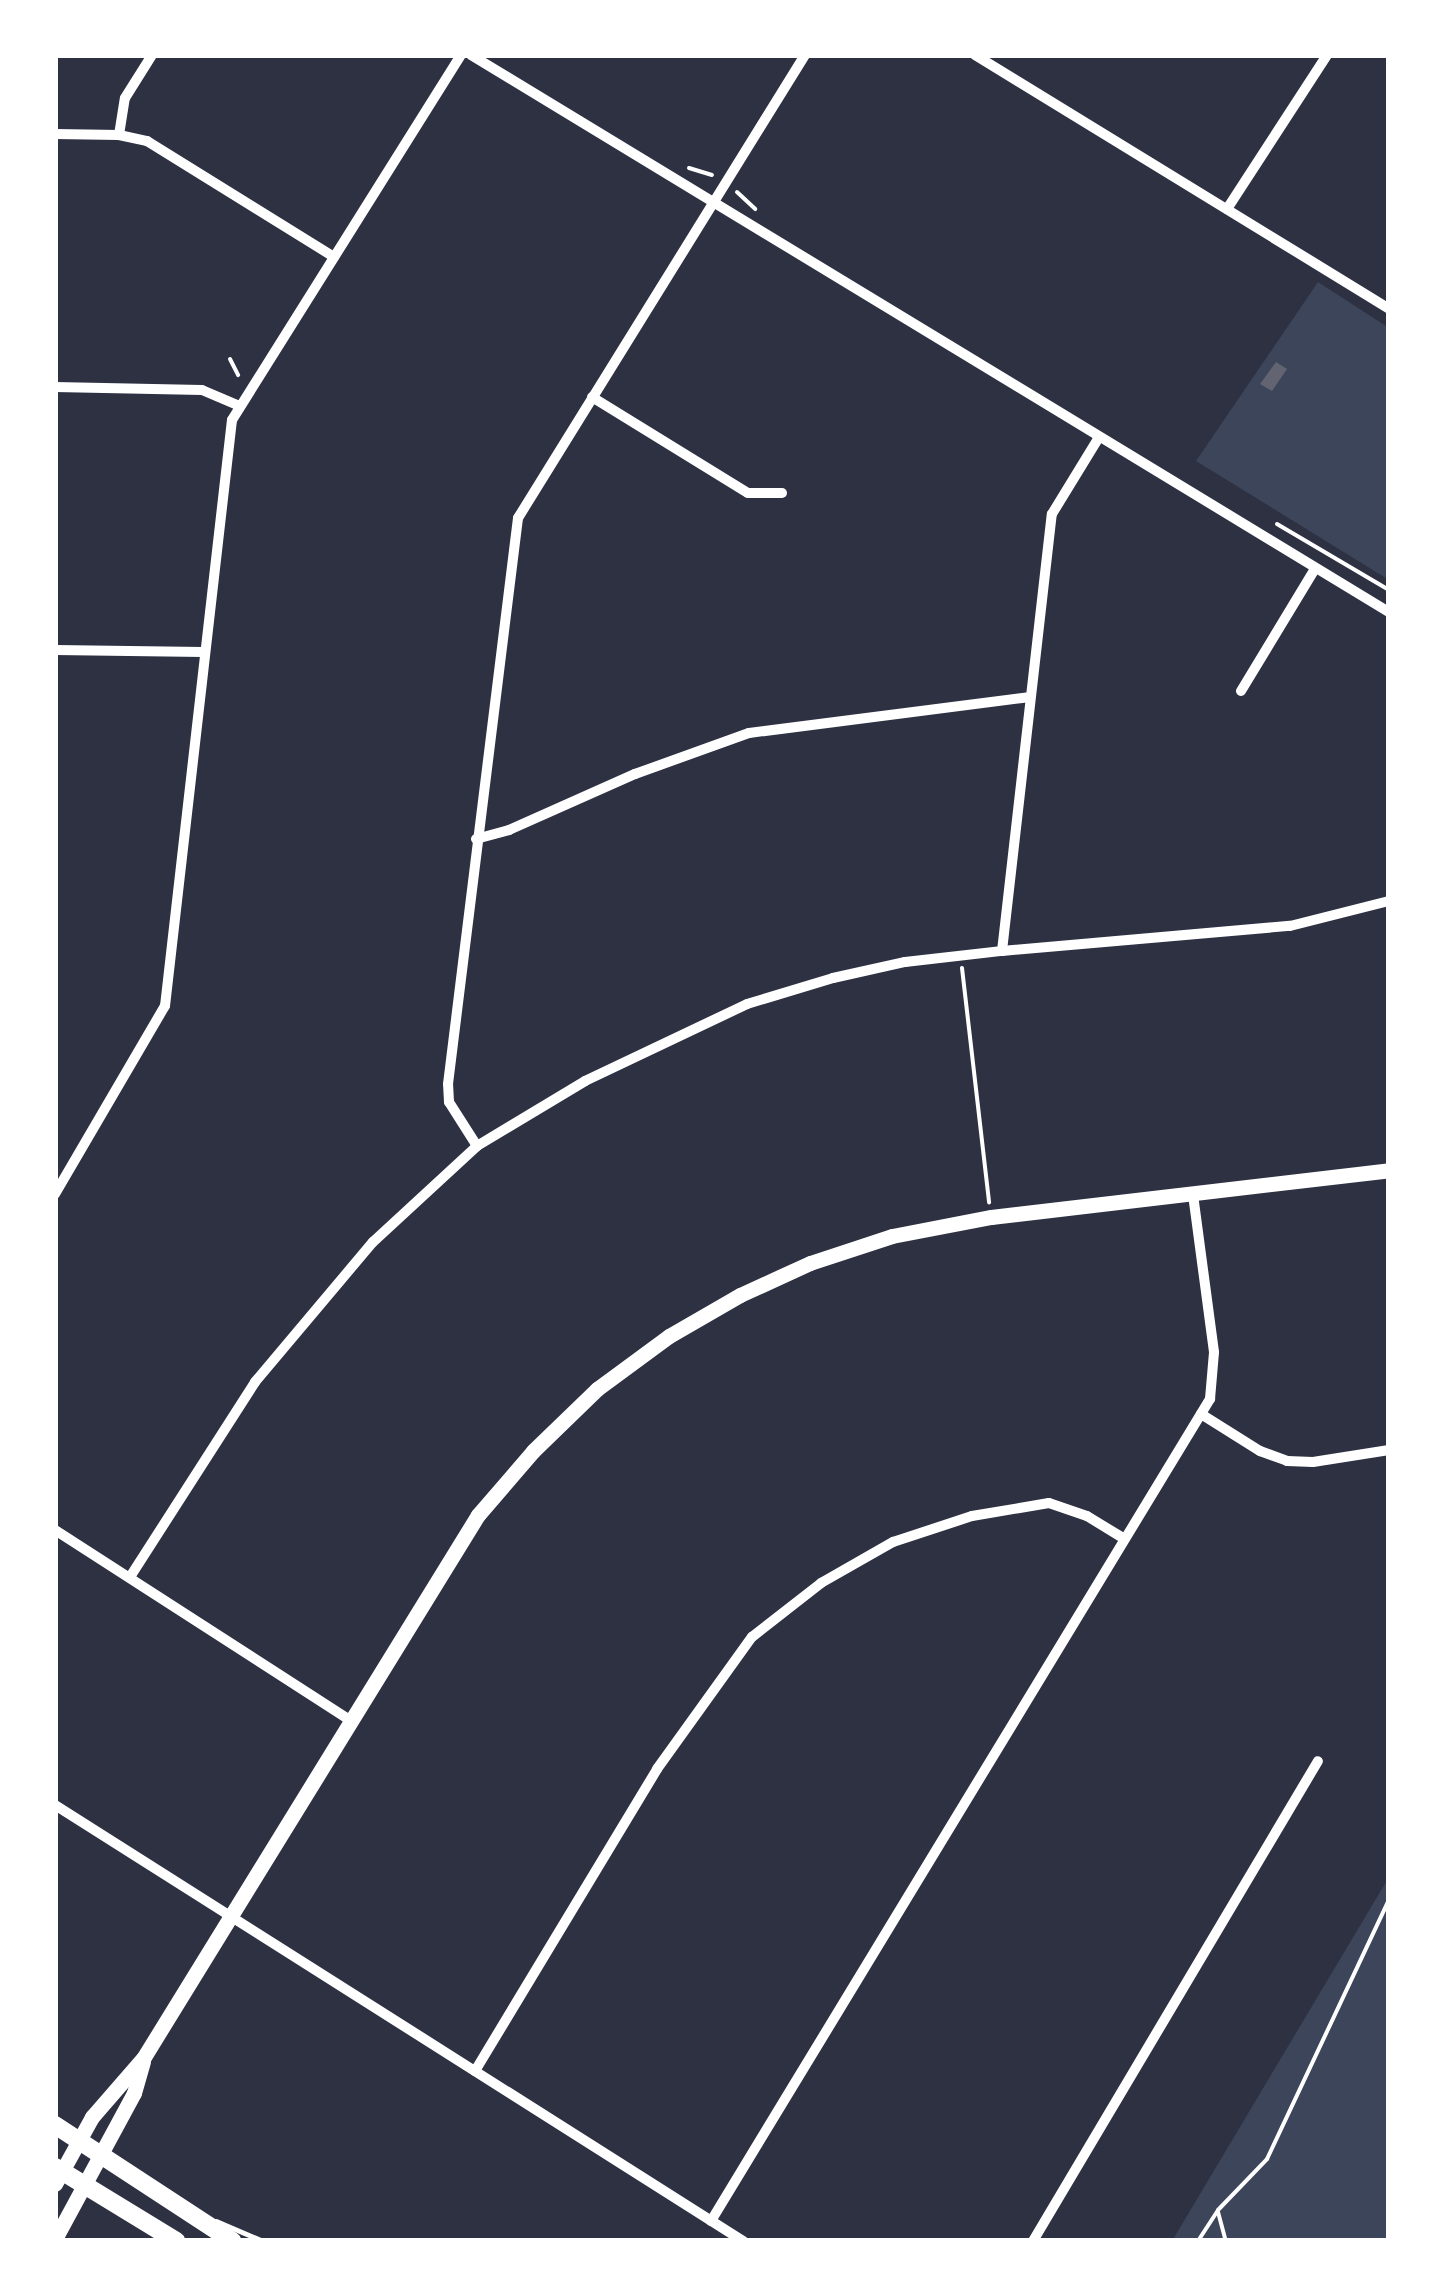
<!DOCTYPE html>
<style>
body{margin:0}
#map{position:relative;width:1444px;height:2296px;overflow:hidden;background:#2d3142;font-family:"Space Grotesk",sans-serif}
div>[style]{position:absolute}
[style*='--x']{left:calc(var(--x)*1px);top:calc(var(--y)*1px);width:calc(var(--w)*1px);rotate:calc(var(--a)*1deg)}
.green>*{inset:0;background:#3c4559}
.building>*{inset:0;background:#626471}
.path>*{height:4px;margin:-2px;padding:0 2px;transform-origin:2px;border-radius:2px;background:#fff}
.service>*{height:5px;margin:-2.5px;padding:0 2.5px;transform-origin:2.5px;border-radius:2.5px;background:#fff}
.minor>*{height:10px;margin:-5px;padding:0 5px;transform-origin:5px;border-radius:5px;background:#fff}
.secondary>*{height:15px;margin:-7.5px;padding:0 7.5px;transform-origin:7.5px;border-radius:7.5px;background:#fff}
.trunk>*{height:18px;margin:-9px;padding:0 9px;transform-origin:9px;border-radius:9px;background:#fff}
span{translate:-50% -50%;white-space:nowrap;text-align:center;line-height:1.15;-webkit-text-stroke:8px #fff;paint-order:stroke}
.frame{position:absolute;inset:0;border:58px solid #fff;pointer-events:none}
</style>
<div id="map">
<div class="green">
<i style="clip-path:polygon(1318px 282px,1389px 328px,1389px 580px,1196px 461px)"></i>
<i style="clip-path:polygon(1389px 1877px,1389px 2241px,1172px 2241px)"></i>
</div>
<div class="building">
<i style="clip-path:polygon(1276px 362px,1287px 369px,1272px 391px,1260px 384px)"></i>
</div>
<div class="path">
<i style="--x:689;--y:168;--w:24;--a:17"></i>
<i style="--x:737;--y:192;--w:25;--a:43"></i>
<i style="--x:230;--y:359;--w:18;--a:63"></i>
<i style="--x:1277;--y:524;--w:130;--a:30.5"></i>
<i style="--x:962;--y:968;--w:236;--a:83.4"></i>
<i style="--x:1218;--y:2212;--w:30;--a:75"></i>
<i style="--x:1198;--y:2241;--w:37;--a:-57"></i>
<i style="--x:1218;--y:2210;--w:71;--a:-46.1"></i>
<i style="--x:1267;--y:2159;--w:286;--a:-64.8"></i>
</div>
<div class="service">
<i style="--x:216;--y:2221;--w:51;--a:23.1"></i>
</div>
<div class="minor">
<i style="--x:471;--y:55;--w:1074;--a:31.25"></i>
<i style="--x:975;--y:55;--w:486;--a:31.5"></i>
<i style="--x:55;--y:134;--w:64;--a:0.9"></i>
<i style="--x:119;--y:135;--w:29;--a:12"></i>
<i style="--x:147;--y:141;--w:220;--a:31.8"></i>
<i style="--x:119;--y:135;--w:37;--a:-81"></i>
<i style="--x:125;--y:98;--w:51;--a:-57.9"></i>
<i style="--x:1227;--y:209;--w:184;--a:-57"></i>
<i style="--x:55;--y:387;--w:147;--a:1.2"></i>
<i style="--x:202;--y:390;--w:39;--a:23"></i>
<i style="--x:592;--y:397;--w:183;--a:31.6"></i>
<i style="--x:748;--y:493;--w:34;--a:0"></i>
<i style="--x:55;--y:650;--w:148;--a:0.8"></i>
<i style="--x:1241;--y:691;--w:143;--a:-58.8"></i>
<i style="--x:476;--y:839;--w:34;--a:-15"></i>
<i style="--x:509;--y:830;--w:138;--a:-24"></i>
<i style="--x:635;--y:774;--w:121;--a:-19.8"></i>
<i style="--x:749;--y:733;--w:282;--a:-7.3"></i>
<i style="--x:1002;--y:951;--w:440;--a:-83.5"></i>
<i style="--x:1052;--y:514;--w:88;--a:-58.5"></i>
<i style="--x:477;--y:1146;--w:52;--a:-122.5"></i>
<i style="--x:449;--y:1102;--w:18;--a:-93"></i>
<i style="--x:448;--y:1084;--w:570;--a:-82.95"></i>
<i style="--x:518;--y:518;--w:545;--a:-58.21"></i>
<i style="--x:55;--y:1194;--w:218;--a:-59.7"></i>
<i style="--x:165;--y:1006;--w:590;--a:-83.48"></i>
<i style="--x:232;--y:420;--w:431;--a:-57.9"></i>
<i style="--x:1201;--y:1414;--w:70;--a:32.1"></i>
<i style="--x:1260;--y:1451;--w:29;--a:20"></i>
<i style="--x:1287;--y:1461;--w:26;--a:2"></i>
<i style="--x:1313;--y:1462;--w:77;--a:-9"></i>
<i style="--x:55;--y:1530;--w:352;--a:32.8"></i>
<i style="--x:130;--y:1577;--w:232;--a:-57.3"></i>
<i style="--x:255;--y:1382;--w:183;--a:-49.9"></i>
<i style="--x:373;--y:1242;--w:142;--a:-42.7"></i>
<i style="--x:477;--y:1146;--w:126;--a:-31"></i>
<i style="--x:585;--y:1081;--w:179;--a:-25.4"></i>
<i style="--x:747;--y:1004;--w:90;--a:-16.8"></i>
<i style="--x:833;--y:978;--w:74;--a:-12.5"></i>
<i style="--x:905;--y:962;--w:98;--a:-6.5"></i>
<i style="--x:1002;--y:951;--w:289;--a:-5"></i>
<i style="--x:1290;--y:926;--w:102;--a:-14.2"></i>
<i style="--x:55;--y:1805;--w:815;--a:32.36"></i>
<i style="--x:475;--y:2071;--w:353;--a:-58.9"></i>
<i style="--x:657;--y:1769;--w:163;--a:-54.3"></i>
<i style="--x:752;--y:1637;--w:88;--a:-38"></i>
<i style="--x:821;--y:1583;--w:83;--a:-29.7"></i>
<i style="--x:893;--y:1542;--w:83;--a:-18.2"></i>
<i style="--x:972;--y:1516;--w:78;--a:-9.6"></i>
<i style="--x:1049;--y:1503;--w:40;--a:18.9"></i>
<i style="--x:1087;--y:1516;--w:42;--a:31.4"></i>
<i style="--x:711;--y:2221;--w:962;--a:-58.74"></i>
<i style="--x:1210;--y:1399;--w:47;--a:-85.1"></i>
<i style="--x:1214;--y:1352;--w:158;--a:-97.6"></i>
<i style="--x:1033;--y:2241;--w:558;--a:-59.3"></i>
</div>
<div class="secondary">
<i style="--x:55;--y:2184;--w:77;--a:-61.1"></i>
<i style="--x:92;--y:2117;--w:79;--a:-49.1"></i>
<i style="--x:144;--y:2057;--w:637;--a:-58.36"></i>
<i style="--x:478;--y:1515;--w:84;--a:-49.3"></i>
<i style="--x:533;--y:1451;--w:89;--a:-44.1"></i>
<i style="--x:597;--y:1389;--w:89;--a:-36.4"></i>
<i style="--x:669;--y:1336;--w:82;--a:-30"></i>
<i style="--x:740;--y:1295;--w:77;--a:-24.6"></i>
<i style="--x:810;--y:1263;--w:86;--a:-18.2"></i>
<i style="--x:892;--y:1236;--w:101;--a:-10.9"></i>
<i style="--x:991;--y:1217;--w:401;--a:-6.7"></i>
<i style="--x:55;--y:2239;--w:166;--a:-61.6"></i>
<i style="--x:134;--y:2093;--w:33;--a:-74"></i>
</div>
<div class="trunk">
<i style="--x:55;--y:2125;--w:212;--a:33.2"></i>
<i style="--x:55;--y:2167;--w:142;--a:31.4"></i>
</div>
<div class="frame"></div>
</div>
